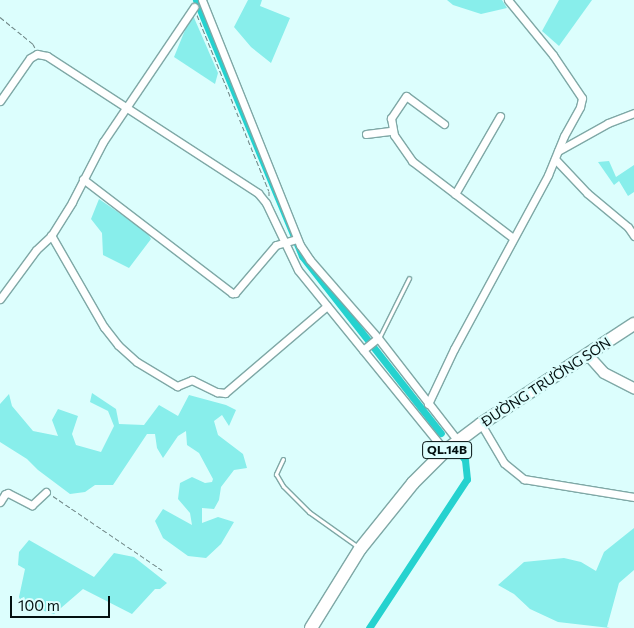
<!DOCTYPE html>
<meta charset="utf-8">
<style>
body{margin:0}
#map{position:relative;width:634px;height:628px;overflow:hidden;background:#dcfefd;font-family:Commissioner,sans-serif}
div>[style]{position:absolute}
[style*='--x']{left:calc(var(--x)*1px);top:calc(var(--y)*1px);width:calc(var(--w)*1px);rotate:calc(var(--a)*1deg)}
.green>*{inset:0;background:#88eeeb}
.canal>*{height:7px;margin:-3.5px;padding:0 3.5px;transform-origin:3.5px;border-radius:3.5px;background:#25d2cf}
.path>*{height:1px;margin-top:-0.5px;transform-origin:0;background:repeating-linear-gradient(90deg,#6f8686 0 5px,transparent 0 7.5px)}
.roads{filter:drop-shadow(1px 0 #7fa8a6) drop-shadow(-1px 0 #7fa8a6) drop-shadow(0 1px #7fa8a6) drop-shadow(0 -1px #7fa8a6)}
.lane>*{height:3px;margin:-1.5px;padding:0 1.5px;transform-origin:1.5px;border-radius:1.5px;background:#fff}
.street>*{height:7px;margin:-3.5px;padding:0 3.5px;transform-origin:3.5px;border-radius:3.5px;background:#fff}
.secondary>*{height:10px;margin:-5px;padding:0 5px;transform-origin:5px;border-radius:5px;background:#fff}
.highway>*{height:12px;margin:-6px;padding:0 6px;transform-origin:6px;border-radius:6px;background:#fff}
span{translate:-50% -50%;white-space:nowrap;text-align:center;line-height:1.15;-webkit-text-stroke:4.5px #dcfefd;paint-order:stroke}
.shield-label span{padding:1px 4px;background:#dcfefd;border:1px solid;border-radius:4px;-webkit-text-stroke-width:0}
.shield-label{font-size:12px;color:#031010;font-weight:700}
.street-label{font-size:14px;color:#031010}
.scale{position:absolute;left:10px;top:596px;width:100px;height:22px;box-sizing:border-box;border:2px solid #031010;border-top:0;padding-left:6px;font-size:15px;line-height:18px;white-space:nowrap;color:#031010;-webkit-text-stroke:4px #dcfefd;paint-order:stroke}
</style>
<div id="map">
<div class="green">
<i style="clip-path:polygon(248px 0,262px 0,260px 6px,290px 18px,271px 63px,251px 47px,234px 27px)"></i>
<i style="clip-path:polygon(447px 0,502px 0,507px 8px,481px 14px,453px 5px)"></i>
<i style="clip-path:polygon(559px 0,592px 0,559px 46px,542px 31px)"></i>
<i style="clip-path:polygon(192px 13px,218px 73px,215px 84px,174px 57px)"></i>
<i style="clip-path:polygon(609px 161px,616px 177px,634px 165px,634px 192px,628px 196px,619px 181px,614px 185px,598px 162px)"></i>
<i style="clip-path:polygon(99px 199px,147px 232px,151px 239px,129px 268px,103px 255px,102px 233px,91px 219px)"></i>
<i style="clip-path:polygon(92px 393px,116px 409px,119px 424px,144px 425px,159px 405px,178px 416px,189px 395px,226px 405px,236px 410px,229px 426px,222px 415px,214px 421px,218px 435px,243px 454px,247px 468px,234px 470px,221px 487px,219px 500px,214px 509px,202px 508px,202px 523px,218px 517px,234px 522px,221px 544px,206px 558px,188px 556px,163px 538px,155px 521px,163px 509px,192px 525px,190px 513px,178px 499px,180px 483px,192px 477px,205px 483px,212px 482px,213px 479px,199px 453px,187px 445px,186px 431px,178px 436px,163px 458px,157px 448px,155px 434px,147px 434px,113px 485px,95px 485px,85px 492px,70px 494px,38px 470px,27px 459px,0 442px,0 404px,9px 394px,12px 406px,33px 431px,58px 436px,52px 420px,58px 409px,78px 416px,72px 434px,76px 445px,101px 452px,114px 426px,108px 411px,90px 402px)"></i>
<i style="clip-path:polygon(634px 528px,634px 570px,619px 583px,607px 627px,610px 628px,558px 622px,530px 609px,514px 594px,498px 585px,524px 562px,564px 558px,581px 562px,596px 571px,604px 552px)"></i>
<i style="clip-path:polygon(29px 540px,94px 577px,114px 553px,134px 557px,167px 583px,160px 589px,155px 589px,132px 614px,83px 589px,54px 614px,22px 604px,19px 597px,25px 569px,18px 565px,19px 552px)"></i>
</div>
<div class="canal">
<i style="--x:196;--y:0;--w:277;--a:67.5"></i>
<i style="--x:302;--y:256;--w:225;--a:51.9"></i>
<i style="--x:369;--y:628;--w:178;--a:-56.7"></i>
<i style="--x:467;--y:479;--w:19;--a:-96"></i>
<i style="--x:465;--y:460;--w:9;--a:-126"></i>
</div>
<div class="path">
<i style="--x:197;--y:15;--w:190;--a:67.8"></i>
<i style="--x:269;--y:191;--w:6;--a:90"></i>
<i style="--x:0;--y:17;--w:43;--a:39.3"></i>
<i style="--x:33;--y:44;--w:4;--a:63"></i>
<i style="--x:53;--y:496;--w:132;--a:34.2"></i>
</div>
<div class="roads">
<div class="lane">
<i style="--x:379;--y:338;--w:67;--a:-63.4"></i>
<i style="--x:283;--y:459;--w:17;--a:115"></i>
<i style="--x:276;--y:474;--w:14;--a:60"></i>
<i style="--x:283;--y:486;--w:37;--a:45"></i>
<i style="--x:309;--y:512;--w:60;--a:35.5"></i>
</div>
<div class="street">
<i style="--x:202;--y:0;--w:264;--a:68.2"></i>
<i style="--x:300;--y:245;--w:18;--a:56"></i>
<i style="--x:310;--y:260;--w:103;--a:48.9"></i>
<i style="--x:378;--y:338;--w:130;--a:52.2"></i>
<i style="--x:0;--y:101;--w:52;--a:-55.1"></i>
<i style="--x:30;--y:58;--w:8;--a:-30"></i>
<i style="--x:37;--y:54;--w:10;--a:11"></i>
<i style="--x:47;--y:56;--w:252;--a:33"></i>
<i style="--x:258;--y:193;--w:13;--a:51"></i>
<i style="--x:266;--y:203;--w:74;--a:64.5"></i>
<i style="--x:298;--y:270;--w:233;--a:50.9"></i>
<i style="--x:444;--y:124;--w:47;--a:-143.6"></i>
<i style="--x:406;--y:96;--w:27;--a:124"></i>
<i style="--x:391;--y:118;--w:17;--a:80"></i>
<i style="--x:394;--y:135;--w:32;--a:55"></i>
<i style="--x:412;--y:161;--w:127;--a:37.3"></i>
<i style="--x:366;--y:134;--w:26;--a:-7"></i>
<i style="--x:558;--y:151;--w:57;--a:-29.2"></i>
<i style="--x:608;--y:123;--w:28;--a:-21"></i>
<i style="--x:555;--y:159;--w:47;--a:46.7"></i>
<i style="--x:587;--y:193;--w:53;--a:39.7"></i>
<i style="--x:628;--y:227;--w:11;--a:56"></i>
<i style="--x:83;--y:179;--w:188;--a:37.4"></i>
<i style="--x:232;--y:293;--w:3;--a:0"></i>
<i style="--x:235;--y:293;--w:63;--a:-49.5"></i>
<i style="--x:276;--y:245;--w:22;--a:-16"></i>
<i style="--x:455;--y:194;--w:90;--a:-60"></i>
<i style="--x:51;--y:235;--w:106;--a:60.1"></i>
<i style="--x:104;--y:327;--w:23;--a:52"></i>
<i style="--x:118;--y:345;--w:25;--a:42"></i>
<i style="--x:137;--y:362;--w:47;--a:31"></i>
<i style="--x:177;--y:386;--w:16;--a:-22"></i>
<i style="--x:192;--y:380;--w:28;--a:26"></i>
<i style="--x:217;--y:392;--w:8;--a:7"></i>
<i style="--x:225;--y:393;--w:134;--a:-40.5"></i>
<i style="--x:0;--y:299;--w:61;--a:-53.7"></i>
<i style="--x:36;--y:250;--w:21;--a:-43"></i>
<i style="--x:51;--y:236;--w:40;--a:-58"></i>
<i style="--x:72;--y:202;--w:68;--a:-62.7"></i>
<i style="--x:103;--y:142;--w:163;--a:-56"></i>
<i style="--x:363;--y:350;--w:19;--a:-39"></i>
<i style="--x:428;--y:404;--w:61;--a:-64.7"></i>
<i style="--x:454;--y:349;--w:198;--a:-61.6"></i>
<i style="--x:548;--y:175;--w:42;--a:-67.7"></i>
<i style="--x:564;--y:136;--w:33;--a:-61"></i>
<i style="--x:580;--y:107;--w:9;--a:-77"></i>
<i style="--x:582;--y:98;--w:52;--a:-124"></i>
<i style="--x:553;--y:55;--w:71;--a:-129.3"></i>
<i style="--x:481;--y:424;--w:45;--a:59.5"></i>
<i style="--x:504;--y:463;--w:26;--a:39"></i>
<i style="--x:524;--y:479;--w:111;--a:9.3"></i>
<i style="--x:0;--y:502;--w:9;--a:-58"></i>
<i style="--x:5;--y:494;--w:3;--a:-18"></i>
<i style="--x:8;--y:493;--w:27;--a:27"></i>
<i style="--x:32;--y:505;--w:19;--a:-43"></i>
</div>
<div class="secondary">
<i style="--x:587;--y:354;--w:25;--a:48"></i>
<i style="--x:604;--y:373;--w:34;--a:27"></i>
</div>
<div class="highway">
<i style="--x:311;--y:628;--w:93;--a:-58.2"></i>
<i style="--x:360;--y:549;--w:85;--a:-51.2"></i>
<i style="--x:413;--y:483;--w:45;--a:-45"></i>
<i style="--x:445;--y:451;--w:45;--a:-36.9"></i>
<i style="--x:481;--y:424;--w:183;--a:-33.2"></i>
</div>
</div>
<div class="shield-label">
<span style="left:447px;top:450px">QL.14B</span>
</div>
<div class="street-label">
<span style="left:546px;top:382px;rotate:-33deg">ĐƯỜNG TRƯỜNG SƠN</span>
</div>
<div class="scale">100 m</div>
</div>
